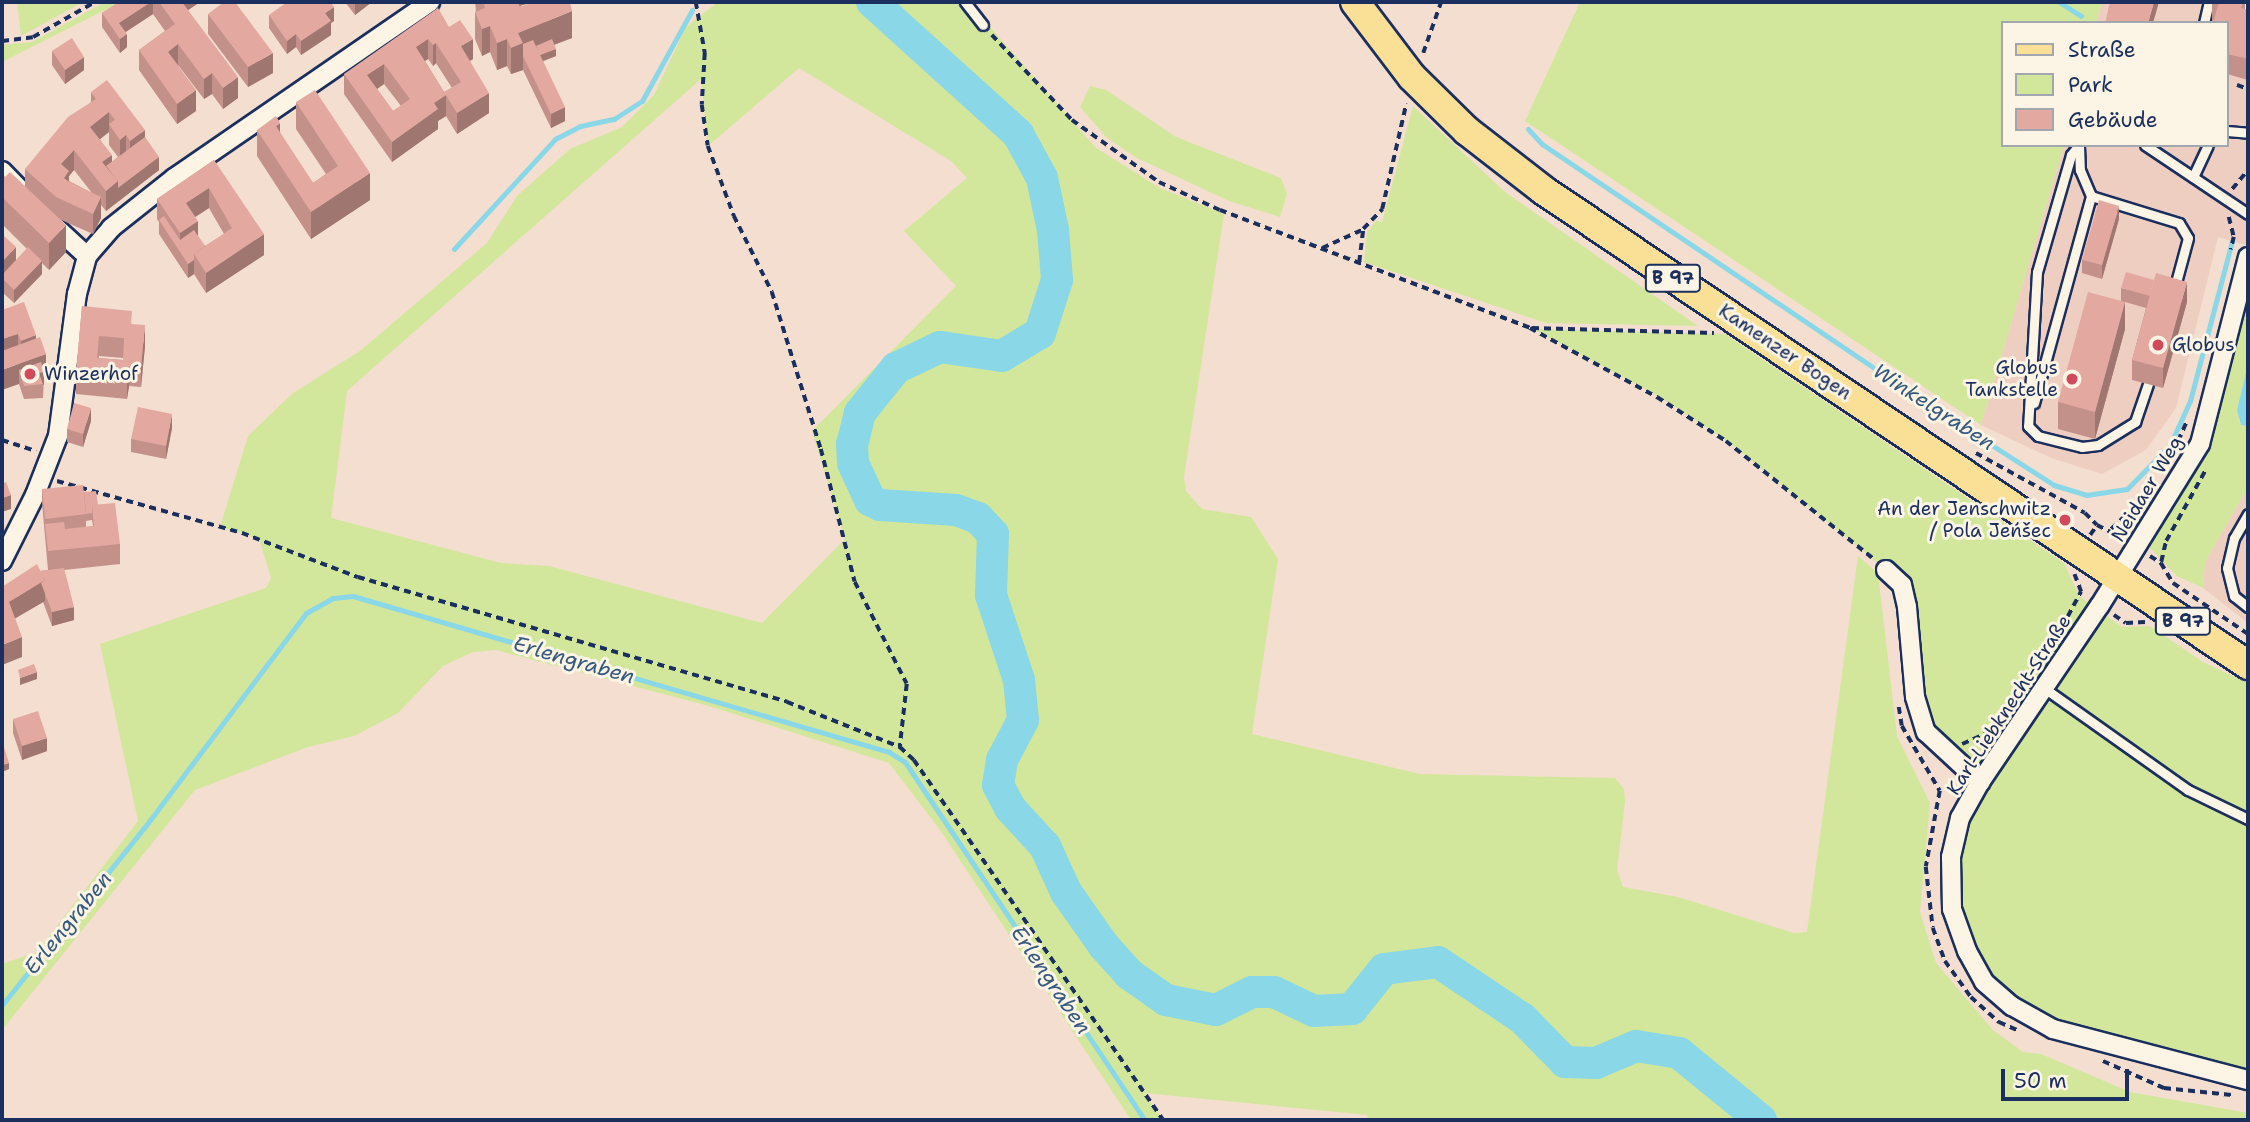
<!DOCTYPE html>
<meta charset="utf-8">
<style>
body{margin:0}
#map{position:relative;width:2250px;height:1122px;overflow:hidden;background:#f4ded0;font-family:"Shantell Sans",sans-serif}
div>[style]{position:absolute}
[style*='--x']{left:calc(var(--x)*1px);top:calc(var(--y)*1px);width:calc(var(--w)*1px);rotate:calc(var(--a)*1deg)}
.built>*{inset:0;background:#efcec2}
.green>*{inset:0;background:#d2e79b}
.water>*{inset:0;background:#89d7e7}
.stream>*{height:5px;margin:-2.5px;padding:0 2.5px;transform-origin:2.5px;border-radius:2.5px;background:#89d7e7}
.river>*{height:32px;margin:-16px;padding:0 16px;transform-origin:16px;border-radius:16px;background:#89d7e7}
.path>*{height:3.5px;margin-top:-1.75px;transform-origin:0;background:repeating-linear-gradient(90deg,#1b2f5e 0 7px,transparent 0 12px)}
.roads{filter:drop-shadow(2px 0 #1b2f5e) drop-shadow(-2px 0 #1b2f5e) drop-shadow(0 2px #1b2f5e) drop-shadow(0 -2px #1b2f5e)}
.lane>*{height:9px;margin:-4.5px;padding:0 4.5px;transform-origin:4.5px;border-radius:4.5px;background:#fcf5e5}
.street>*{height:18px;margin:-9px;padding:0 9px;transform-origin:9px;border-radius:9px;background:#fcf5e5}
.primary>*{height:28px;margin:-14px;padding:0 14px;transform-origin:14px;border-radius:14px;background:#fadf96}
.wall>*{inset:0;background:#c3918a}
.shaded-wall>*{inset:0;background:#9f7670}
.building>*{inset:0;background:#e3a9a0}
.dots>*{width:19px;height:19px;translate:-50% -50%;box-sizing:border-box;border:4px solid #fcf5e5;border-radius:50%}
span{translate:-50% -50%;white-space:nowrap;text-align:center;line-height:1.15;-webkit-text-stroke:6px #fcf5e5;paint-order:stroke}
.shield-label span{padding:2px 5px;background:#fcf5e5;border:2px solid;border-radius:5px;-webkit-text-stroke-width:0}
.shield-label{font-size:18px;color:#1b2f5e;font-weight:700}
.poi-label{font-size:19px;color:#1b2f5e}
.left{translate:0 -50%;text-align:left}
.right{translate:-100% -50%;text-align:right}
.street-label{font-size:19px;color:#1b2f5e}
.water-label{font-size:21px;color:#365980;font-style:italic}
.frame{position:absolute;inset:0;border:4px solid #1b2f5e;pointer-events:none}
.legend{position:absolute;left:2001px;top:21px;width:228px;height:126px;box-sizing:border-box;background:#fcf5e5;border:2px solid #a2a6af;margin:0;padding:9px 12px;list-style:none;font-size:21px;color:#1b2f5e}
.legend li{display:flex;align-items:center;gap:14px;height:35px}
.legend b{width:35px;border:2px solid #a2a6af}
.scale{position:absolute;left:2001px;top:1069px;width:128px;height:32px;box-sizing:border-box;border:4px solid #1b2f5e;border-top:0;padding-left:9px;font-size:21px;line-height:24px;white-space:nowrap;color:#1b2f5e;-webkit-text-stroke:5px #fcf5e5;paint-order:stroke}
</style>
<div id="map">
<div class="built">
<i style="clip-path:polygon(2102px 2px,2248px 2px,2248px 246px,2218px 237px,2176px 408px,2146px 450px,2102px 474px,2051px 458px,1981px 425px,2064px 145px,2227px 145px,2227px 23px,2096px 23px)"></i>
<i style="clip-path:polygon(2248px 487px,2248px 623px,2203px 588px,2205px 562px)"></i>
</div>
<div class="green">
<i style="clip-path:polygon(17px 2px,83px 2px,21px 36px)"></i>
<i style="clip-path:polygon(105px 2px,121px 2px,2px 62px,2px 45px,32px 42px)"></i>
<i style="clip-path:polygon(evenodd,718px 2px,968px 2px,1096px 148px,1160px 188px,1224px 214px,1184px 477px,1186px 491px,1202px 509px,1251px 517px,1278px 559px,1252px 734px,1420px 774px,1615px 778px,1624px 789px,1625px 802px,1617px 870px,1623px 887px,1678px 897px,1794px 933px,1807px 932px,1858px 556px,1878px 573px,1897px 736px,1930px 803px,1920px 912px,1936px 963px,1993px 1030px,2023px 1052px,2041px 1054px,2130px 1092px,2248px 1113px,2248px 1120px,1366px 1120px,1368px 1115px,1144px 1093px,1163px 1120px,1131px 1120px,940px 830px,889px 763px,709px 706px,496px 650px,473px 652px,443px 666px,398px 713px,354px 736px,308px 747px,195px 790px,2px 1030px,2px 964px,37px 952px,138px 821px,100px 644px,266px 588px,271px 578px,259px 539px,220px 527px,248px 436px,293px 393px,360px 351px,487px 243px,517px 196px,570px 149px,622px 127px,654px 95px,686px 27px,718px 2px,799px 68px,951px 161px,967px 178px,904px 231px,956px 286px,812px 431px,845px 539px,762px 623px,549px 566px,501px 563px,331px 518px,347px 391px,701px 79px,708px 146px,799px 68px)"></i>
<i style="clip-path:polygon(1580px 2px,2102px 2px,2096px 23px,2003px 23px,2003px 145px,2064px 145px,1981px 425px,1525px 121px)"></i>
<i style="clip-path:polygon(1090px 86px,1106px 90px,1176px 137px,1281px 178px,1287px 194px,1280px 217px,1229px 201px,1135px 157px,1106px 137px,1080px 107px)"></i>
<i style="clip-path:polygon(1413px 106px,1505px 192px,1698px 326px,1546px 323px,1364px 262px,1367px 232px,1376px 221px,1382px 222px)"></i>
<i style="clip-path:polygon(2248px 261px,2248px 364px,2237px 410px,2241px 425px,2248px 426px,2248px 487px,2205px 562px,2203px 588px,2177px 576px,2146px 544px,2185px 483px)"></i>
<i style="clip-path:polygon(1533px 329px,1725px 334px,2064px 563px,2079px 596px,2122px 627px,2150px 626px,2203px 662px,2248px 683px,2248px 1080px,2053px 1029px,2012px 1005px,1967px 951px,1952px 856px,1979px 781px,1920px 722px,1905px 585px,1727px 441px,1658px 396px)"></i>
</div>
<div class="water">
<i style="clip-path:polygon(2248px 364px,2248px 426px,2241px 425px,2237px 410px)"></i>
</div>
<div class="stream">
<i style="--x:2059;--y:2;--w:26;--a:32"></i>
<i style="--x:1528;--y:129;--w:21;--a:47"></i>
<i style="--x:1542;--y:144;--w:473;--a:34"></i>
<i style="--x:1934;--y:408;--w:143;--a:32.7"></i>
<i style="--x:2054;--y:485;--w:34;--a:17"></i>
<i style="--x:2086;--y:495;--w:41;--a:-8.3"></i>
<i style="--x:2127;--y:489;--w:62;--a:-45.7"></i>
<i style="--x:2170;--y:445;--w:48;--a:-65.6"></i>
<i style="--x:2190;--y:401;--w:165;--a:-75.3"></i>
<i style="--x:454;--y:249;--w:149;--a:-47.4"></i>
<i style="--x:555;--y:139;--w:28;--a:-27"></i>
<i style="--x:580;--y:126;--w:35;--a:-12"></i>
<i style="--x:614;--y:119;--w:33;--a:-33"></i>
<i style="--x:642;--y:101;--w:104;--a:-61.2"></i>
<i style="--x:2;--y:1005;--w:227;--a:-51.3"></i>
<i style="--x:144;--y:828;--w:269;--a:-53"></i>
<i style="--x:306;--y:613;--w:31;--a:-29"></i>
<i style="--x:333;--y:598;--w:20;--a:-6"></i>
<i style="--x:353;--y:596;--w:558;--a:16.23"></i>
<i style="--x:889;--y:752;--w:19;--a:32"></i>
<i style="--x:905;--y:762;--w:431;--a:56.2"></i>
</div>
<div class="river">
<i style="--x:872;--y:2;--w:197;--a:42.1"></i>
<i style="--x:1018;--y:134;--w:50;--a:61.4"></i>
<i style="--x:1042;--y:178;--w:53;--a:78.1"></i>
<i style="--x:1053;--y:230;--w:50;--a:85.4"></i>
<i style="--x:1057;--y:280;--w:56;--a:107.8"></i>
<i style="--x:1040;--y:333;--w:44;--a:148.8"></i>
<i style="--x:1002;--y:356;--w:63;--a:-171.7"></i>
<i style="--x:940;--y:347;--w:49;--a:154.5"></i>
<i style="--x:896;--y:368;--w:58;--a:128.7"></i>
<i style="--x:860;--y:413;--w:32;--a:104"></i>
<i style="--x:852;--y:444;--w:19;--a:87"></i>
<i style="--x:853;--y:463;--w:41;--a:65.3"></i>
<i style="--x:870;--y:500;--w:11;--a:27"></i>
<i style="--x:880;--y:505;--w:76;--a:3.8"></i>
<i style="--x:956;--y:510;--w:23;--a:20"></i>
<i style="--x:978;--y:518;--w:22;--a:47"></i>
<i style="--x:993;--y:534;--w:61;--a:91.9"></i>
<i style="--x:991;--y:595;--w:89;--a:71.8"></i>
<i style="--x:1019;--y:680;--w:40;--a:84.3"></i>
<i style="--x:1023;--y:720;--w:45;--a:117.7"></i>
<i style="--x:1002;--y:760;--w:25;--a:99"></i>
<i style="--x:998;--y:785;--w:26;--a:62"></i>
<i style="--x:1010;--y:808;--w:52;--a:47.4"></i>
<i style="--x:1045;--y:846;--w:51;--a:65.5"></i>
<i style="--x:1066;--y:892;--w:66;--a:54.9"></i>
<i style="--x:1104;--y:946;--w:38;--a:48"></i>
<i style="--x:1129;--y:974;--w:45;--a:35.1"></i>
<i style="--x:1166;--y:1000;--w:51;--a:11.3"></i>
<i style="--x:1216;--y:1010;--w:40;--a:-26.6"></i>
<i style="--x:1252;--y:992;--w:22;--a:0"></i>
<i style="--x:1274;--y:992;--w:44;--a:25.4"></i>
<i style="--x:1314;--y:1011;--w:38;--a:-3"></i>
<i style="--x:1352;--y:1009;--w:51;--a:-51.3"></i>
<i style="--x:1384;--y:969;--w:54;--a:-7.4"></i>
<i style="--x:1438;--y:962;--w:102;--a:33.8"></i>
<i style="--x:1523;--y:1019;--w:60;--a:45.7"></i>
<i style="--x:1565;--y:1062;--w:31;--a:2"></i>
<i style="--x:1596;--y:1063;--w:43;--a:-23"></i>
<i style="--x:1636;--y:1046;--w:44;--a:9.2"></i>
<i style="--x:1679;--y:1053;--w:106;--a:39.3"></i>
</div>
<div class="path">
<i style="--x:696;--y:2;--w:52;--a:80"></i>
<i style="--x:705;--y:53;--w:52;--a:93.3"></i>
<i style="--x:702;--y:105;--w:41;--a:81.7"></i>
<i style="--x:708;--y:146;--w:75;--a:69.6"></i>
<i style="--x:734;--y:216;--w:85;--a:63.4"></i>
<i style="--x:772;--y:292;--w:164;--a:72.7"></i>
<i style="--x:821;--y:449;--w:137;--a:75.7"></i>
<i style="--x:855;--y:582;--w:114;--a:63"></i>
<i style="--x:907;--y:684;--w:63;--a:96.3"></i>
<i style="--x:992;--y:35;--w:117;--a:46.7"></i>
<i style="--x:1072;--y:120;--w:107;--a:35.5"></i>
<i style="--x:1159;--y:182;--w:67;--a:24.7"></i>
<i style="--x:1220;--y:210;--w:332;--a:20.8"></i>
<i style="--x:1530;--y:328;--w:145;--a:28.5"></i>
<i style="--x:1657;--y:397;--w:82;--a:32.5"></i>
<i style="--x:1726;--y:441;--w:189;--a:38.6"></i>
<i style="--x:2;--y:41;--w:31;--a:-7"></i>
<i style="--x:33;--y:37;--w:71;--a:-29.4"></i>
<i style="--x:1423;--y:53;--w:54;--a:-70.6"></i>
<i style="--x:2237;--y:85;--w:12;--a:20"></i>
<i style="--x:2232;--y:189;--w:25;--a:-50"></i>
<i style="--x:2229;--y:217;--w:21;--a:76"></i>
<i style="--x:2234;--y:237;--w:13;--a:103"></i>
<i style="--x:1322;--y:248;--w:44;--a:-24.2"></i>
<i style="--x:1359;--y:262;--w:33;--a:-83"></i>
<i style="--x:1363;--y:229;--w:28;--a:-46"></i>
<i style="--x:1382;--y:209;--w:108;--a:-77.1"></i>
<i style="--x:1532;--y:328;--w:182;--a:1.6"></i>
<i style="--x:2;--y:440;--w:36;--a:18"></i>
<i style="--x:2173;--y:452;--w:35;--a:-66"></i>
<i style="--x:1976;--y:453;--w:124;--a:28.8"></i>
<i style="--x:2085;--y:513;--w:17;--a:45"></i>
<i style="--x:57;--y:481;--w:192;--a:15.7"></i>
<i style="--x:242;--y:533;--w:124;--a:20.8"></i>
<i style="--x:358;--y:577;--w:447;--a:16.2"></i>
<i style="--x:787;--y:702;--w:122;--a:21.7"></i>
<i style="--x:900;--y:747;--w:19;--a:43"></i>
<i style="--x:914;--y:760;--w:438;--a:55.3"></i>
<i style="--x:2111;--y:529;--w:47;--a:-43.3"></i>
<i style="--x:2090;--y:535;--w:12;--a:-55"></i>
<i style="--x:2097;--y:525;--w:29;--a:27"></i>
<i style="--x:2150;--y:556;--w:13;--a:32"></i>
<i style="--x:2161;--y:563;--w:23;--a:59"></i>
<i style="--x:2173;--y:583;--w:91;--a:34.2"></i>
<i style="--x:2161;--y:562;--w:22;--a:-77"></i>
<i style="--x:2166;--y:541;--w:82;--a:-60.9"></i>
<i style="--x:2114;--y:615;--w:14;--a:34"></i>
<i style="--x:2126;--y:623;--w:19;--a:-3"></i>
<i style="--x:2062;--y:627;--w:40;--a:-62"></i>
<i style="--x:2081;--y:592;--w:19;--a:-111"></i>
<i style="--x:1899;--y:707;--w:19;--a:81"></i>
<i style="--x:1902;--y:726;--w:75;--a:59.7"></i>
<i style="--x:1940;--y:791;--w:77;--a:100.4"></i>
<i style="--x:1926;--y:867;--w:61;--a:83.5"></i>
<i style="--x:1933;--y:928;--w:35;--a:70"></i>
<i style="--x:1945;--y:961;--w:44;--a:54.2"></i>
<i style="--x:1971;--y:997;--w:38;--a:42"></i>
<i style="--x:1999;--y:1022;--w:20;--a:24"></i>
<i style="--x:1962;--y:744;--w:32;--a:-24"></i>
<i style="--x:1991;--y:731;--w:16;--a:-52"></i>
<i style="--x:2103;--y:1061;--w:67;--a:23.9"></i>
<i style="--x:2164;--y:1088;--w:68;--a:5.9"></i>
</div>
<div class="roads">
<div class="lane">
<i style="--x:965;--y:2;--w:29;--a:52"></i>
<i style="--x:2231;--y:2;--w:18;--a:16"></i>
<i style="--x:2204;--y:23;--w:22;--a:-77"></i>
<i style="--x:2227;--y:131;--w:21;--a:5"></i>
<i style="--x:2079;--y:145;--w:13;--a:129"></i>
<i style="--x:2071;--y:155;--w:122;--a:106.2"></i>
<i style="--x:2037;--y:272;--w:154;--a:93.3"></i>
<i style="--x:2028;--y:426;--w:14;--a:45"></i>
<i style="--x:2038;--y:436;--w:45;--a:14"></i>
<i style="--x:2082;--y:447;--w:16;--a:-7"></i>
<i style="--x:2098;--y:445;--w:44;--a:-31.9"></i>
<i style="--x:2135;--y:422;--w:40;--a:-71.1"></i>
<i style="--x:2079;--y:145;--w:25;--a:88"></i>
<i style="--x:2080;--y:170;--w:28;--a:67"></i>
<i style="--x:2091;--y:196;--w:92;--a:17.1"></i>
<i style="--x:2179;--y:223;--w:17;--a:59"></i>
<i style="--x:2188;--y:238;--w:54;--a:105.1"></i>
<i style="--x:2145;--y:145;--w:124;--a:33.8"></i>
<i style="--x:2193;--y:177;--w:35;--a:-65"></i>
<i style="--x:2034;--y:403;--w:215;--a:-74.6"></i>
<i style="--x:2248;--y:514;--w:28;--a:120"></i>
<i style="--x:2234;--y:538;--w:31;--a:103"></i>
<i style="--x:2227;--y:568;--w:29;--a:76"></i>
<i style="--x:2234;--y:596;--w:18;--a:38"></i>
<i style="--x:2044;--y:688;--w:176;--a:35.3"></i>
<i style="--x:2188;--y:790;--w:67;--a:25.8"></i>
</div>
<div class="street">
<i style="--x:2;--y:171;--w:29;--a:46"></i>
<i style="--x:51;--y:223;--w:49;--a:42.5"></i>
<i style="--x:2248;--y:257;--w:193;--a:104.4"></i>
<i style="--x:2200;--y:444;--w:190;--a:121.8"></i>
<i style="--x:2100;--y:605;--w:214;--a:124.1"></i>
<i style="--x:1980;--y:782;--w:41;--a:119.1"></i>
<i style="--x:1960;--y:818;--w:40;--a:103"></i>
<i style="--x:1951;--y:857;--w:52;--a:88.9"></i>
<i style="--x:1952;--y:909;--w:45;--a:70.3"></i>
<i style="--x:1967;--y:951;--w:35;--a:61"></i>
<i style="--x:1984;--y:982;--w:37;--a:41"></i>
<i style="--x:2012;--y:1006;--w:47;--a:29.3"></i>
<i style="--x:2053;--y:1029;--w:202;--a:14.7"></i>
<i style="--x:2;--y:561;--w:74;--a:-63.4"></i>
<i style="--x:35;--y:495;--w:63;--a:-68.7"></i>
<i style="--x:58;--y:436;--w:143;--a:-82.4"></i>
<i style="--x:77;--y:294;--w:39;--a:-75"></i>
<i style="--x:87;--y:256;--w:37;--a:-49"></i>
<i style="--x:111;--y:228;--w:80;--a:-38.4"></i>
<i style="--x:174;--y:178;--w:311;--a:-34.5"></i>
<i style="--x:1886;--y:570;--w:22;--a:43"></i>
<i style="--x:1902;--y:585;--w:23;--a:77"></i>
<i style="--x:1907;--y:607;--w:90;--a:84.9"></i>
<i style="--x:1915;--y:697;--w:37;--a:73"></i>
<i style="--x:1926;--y:732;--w:74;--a:42.8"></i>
</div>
<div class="primary">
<i style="--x:1355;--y:2;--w:94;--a:52.8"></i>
<i style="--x:1412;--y:77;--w:77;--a:44.5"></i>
<i style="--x:1467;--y:131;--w:96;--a:37.8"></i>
<i style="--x:1543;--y:190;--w:850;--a:33.97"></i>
</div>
</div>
<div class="wall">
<i style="clip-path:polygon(119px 2px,200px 2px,188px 10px,238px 98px,223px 109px,212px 94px,204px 99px,178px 65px,196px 111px,177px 124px,139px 70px,139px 50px,165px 31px,153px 14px,126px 32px,127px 47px,120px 53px,102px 27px,102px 13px)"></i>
<i style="clip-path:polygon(345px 2px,372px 2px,355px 15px)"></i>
<i style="clip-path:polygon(475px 2px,533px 2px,520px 6px,572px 38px,554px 45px,556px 56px,543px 61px,565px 121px,551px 128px,523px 70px,511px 74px,507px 66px,497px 70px,490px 52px,482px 56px,475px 39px,475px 12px,476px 11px)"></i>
<i style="clip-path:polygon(2212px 2px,2245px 2px,2245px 10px,2248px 10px,2248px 80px,2227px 74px,2227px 23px,2212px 20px)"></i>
<i style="clip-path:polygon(208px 14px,273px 73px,248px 87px,208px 34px)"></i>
<i style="clip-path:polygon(269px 15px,334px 21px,331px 23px,331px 35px,301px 55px,296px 47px,287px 54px,269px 28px)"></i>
<i style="clip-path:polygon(evenodd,449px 27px,473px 59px,470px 61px,489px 113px,457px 134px,446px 116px,438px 121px,438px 129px,392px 162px,344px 94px,344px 74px,449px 27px,428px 59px,433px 66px,436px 63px,452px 88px,444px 92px,425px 61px,428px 59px,449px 27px,384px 84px,401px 106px,393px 111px,377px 89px,384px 84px)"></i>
<i style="clip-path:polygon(52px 51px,84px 70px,65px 84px,52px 65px)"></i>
<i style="clip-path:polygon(evenodd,91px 92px,145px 137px,159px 170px,106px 211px,101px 205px,101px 218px,93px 234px,59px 219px,66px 252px,49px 270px,42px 263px,42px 274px,14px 303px,2px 292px,2px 234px,16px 261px,27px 249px,2px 224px,2px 173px,5px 177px,25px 186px,25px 169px,91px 102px,91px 92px,109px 132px,109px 145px,118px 157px,112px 162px,100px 139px,109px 132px,91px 92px,74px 170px,92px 193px,69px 181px,69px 176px,74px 170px)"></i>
<i style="clip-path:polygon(296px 102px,370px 200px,311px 239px,257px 156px,257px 130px,280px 133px,313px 183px,326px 174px,296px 129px)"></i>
<i style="clip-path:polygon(evenodd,214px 160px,264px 255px,206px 293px,194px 274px,188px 278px,159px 234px,159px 222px,157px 219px,157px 199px,214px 160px,209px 208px,224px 234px,205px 246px,198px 237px,195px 217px,209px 208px)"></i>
<i style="clip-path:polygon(2119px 219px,2102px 279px,2082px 273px,2082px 260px)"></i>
<i style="clip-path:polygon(2121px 288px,2187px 302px,2163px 388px,2132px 380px,2132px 360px,2146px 308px,2125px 302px,2125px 329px,2095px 439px,2058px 429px,2058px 402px,2121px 301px)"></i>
<i style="clip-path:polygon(evenodd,82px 306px,132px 324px,145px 346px,141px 387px,129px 386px,127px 399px,76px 394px,76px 374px,82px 306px,99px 356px,123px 358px,123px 360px,99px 358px,99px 356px)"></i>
<i style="clip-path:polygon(2px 310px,36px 338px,46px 374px,44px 375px,43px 398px,24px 399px,19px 384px)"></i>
<i style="clip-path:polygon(91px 421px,83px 447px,67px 442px,67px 429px)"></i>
<i style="clip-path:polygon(172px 428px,166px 459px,131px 452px,131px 439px)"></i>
<i style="clip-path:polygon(evenodd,42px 489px,84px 492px,98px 505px,120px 544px,120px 564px,64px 570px,74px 620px,52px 626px,43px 602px,15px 618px,22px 657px,2px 587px,40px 571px,48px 570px,42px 503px,42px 489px,92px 520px,93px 526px,86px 527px,86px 521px,92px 520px)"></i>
<i style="clip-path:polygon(13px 719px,47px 751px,22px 760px,13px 733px)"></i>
</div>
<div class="shaded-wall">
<i style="clip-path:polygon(151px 2px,153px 2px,153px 14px,119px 36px,119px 23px)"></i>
<i style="clip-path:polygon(178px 2px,200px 2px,178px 17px)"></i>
<i style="clip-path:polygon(355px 2px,372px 2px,355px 15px)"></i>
<i style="clip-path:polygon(509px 2px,533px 2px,509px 9px)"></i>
<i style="clip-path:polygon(2154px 2px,2159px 2px,2153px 23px,2148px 23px)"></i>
<i style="clip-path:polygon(334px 7px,334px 21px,331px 23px,331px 35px,301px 55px,301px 41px,325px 13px)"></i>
<i style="clip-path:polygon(572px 11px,572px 38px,523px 56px,523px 70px,511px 74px,511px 48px,518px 33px)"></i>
<i style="clip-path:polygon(490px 26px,490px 52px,482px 56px,482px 29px)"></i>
<i style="clip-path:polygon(127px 34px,127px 47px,120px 53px,120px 39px)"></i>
<i style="clip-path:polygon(296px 34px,296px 47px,287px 54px,287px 41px)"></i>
<i style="clip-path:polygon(428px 39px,428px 59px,416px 67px,416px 47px)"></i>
<i style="clip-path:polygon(473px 39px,473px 59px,461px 66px,461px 46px)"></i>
<i style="clip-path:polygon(507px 39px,507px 66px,497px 70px,497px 43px)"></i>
<i style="clip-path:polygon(436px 43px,436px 63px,433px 66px,433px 45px)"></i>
<i style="clip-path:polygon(178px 44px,178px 65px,168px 52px)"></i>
<i style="clip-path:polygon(556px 49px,556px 56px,538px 63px,538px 56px)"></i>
<i style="clip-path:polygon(273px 53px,273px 73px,248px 87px,248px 67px)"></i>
<i style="clip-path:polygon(84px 57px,84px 70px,65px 84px,65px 70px)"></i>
<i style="clip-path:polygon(384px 64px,384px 84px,367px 96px,367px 75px)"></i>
<i style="clip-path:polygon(212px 73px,212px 94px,204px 99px,204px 79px)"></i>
<i style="clip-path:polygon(238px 77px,238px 98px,223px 109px,223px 88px)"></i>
<i style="clip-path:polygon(196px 90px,196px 111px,177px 124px,177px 104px)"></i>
<i style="clip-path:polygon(489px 93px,489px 113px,457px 134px,457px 113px)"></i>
<i style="clip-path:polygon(446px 95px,446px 116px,438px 121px,438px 129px,392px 162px,392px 142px,434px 103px)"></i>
<i style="clip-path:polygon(565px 107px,565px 121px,551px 128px,551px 114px)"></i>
<i style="clip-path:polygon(109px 112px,109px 132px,90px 147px,90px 127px)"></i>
<i style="clip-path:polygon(280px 123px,280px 150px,276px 126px)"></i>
<i style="clip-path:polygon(145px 130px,145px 150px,130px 161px,130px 141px)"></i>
<i style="clip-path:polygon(126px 135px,126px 155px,120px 160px,120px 140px)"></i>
<i style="clip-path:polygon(74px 150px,74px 170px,69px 176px,69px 191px,64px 198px,61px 164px)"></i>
<i style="clip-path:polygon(112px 155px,112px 175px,102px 162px)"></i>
<i style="clip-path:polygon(159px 157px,159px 170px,106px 211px,106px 191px,118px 181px)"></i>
<i style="clip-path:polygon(370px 173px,370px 200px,311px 239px,311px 212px)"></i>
<i style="clip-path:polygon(209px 188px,209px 208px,186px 223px,186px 203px)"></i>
<i style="clip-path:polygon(101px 197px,101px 218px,93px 234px,93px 214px)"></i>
<i style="clip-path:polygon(2119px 206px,2119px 219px,2102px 279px,2102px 265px)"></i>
<i style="clip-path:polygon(198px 221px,198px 241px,180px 253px,180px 233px)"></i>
<i style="clip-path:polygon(66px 225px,66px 252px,49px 270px,49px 243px)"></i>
<i style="clip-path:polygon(264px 234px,264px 255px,206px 293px,206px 273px)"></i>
<i style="clip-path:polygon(16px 247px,16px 274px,2px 278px,2px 262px)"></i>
<i style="clip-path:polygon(194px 260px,194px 274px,188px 278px,188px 264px)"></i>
<i style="clip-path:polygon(42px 261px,42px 274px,14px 303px,14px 290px)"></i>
<i style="clip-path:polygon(2187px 282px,2187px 302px,2163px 388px,2163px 368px)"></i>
<i style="clip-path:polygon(2125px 302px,2125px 329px,2095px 439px,2095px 412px)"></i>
<i style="clip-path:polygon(145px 325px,145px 346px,141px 387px,141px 367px)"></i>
<i style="clip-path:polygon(18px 334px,18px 348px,2px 353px,2px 339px)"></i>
<i style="clip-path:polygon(36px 335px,36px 349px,21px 354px,21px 341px)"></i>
<i style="clip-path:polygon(46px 354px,46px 374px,44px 375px,44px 385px,19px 370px,19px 384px,2px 390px,2px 370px)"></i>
<i style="clip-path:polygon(129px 366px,129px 386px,127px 399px,127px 379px)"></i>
<i style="clip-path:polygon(91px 408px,91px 421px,83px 447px,83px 434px)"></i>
<i style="clip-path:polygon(172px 414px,172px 428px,166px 459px,166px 446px)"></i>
<i style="clip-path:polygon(11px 495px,11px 509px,2px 512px,2px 498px)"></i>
<i style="clip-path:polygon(45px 580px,45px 601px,9px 622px,9px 602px)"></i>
<i style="clip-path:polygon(74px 607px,74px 620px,52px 626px,52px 612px)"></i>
<i style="clip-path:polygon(22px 637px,22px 657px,2px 665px,2px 645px)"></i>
<i style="clip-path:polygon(37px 672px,37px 679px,20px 685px,20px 678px)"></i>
<i style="clip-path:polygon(47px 738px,47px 751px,22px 760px,22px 746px)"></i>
<i style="clip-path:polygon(9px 763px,9px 769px,2px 772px,2px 765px)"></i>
</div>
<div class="building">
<i style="clip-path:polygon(119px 2px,151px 2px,119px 23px,127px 34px,120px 39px,102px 13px)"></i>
<i style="clip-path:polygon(159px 2px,182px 2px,238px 77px,223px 88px,212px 73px,204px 79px,178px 44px,168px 52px,196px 90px,177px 104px,139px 50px,175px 24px)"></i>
<i style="clip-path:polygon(224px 2px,235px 2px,273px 53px,248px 67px,208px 14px)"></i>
<i style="clip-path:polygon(287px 2px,330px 2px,334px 7px,325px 13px,331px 21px,301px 41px,296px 34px,287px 41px,269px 15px)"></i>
<i style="clip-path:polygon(483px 2px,518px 2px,520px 7px,533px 2px,570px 2px,572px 11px,518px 33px,523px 43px,511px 48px,507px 39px,497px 43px,490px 26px,482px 29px,475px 12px,485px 8px)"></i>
<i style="clip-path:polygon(2110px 2px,2154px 2px,2148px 23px,2105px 23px)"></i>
<i style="clip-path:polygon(2217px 2px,2243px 2px,2241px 8px,2248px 10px,2248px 59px,2227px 54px,2227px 23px,2213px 23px,2219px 2px)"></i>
<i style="clip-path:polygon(evenodd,438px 8px,449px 27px,460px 20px,473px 39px,461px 46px,489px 93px,457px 113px,446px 95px,434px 103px,438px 109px,392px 142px,344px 74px,438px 8px,428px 39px,433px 45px,436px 43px,461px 82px,444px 92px,416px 47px,428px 39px,438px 8px,384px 64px,410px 99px,393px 111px,367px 75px,384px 64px)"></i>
<i style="clip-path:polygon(72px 38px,84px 57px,65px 70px,52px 51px)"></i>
<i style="clip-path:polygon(552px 39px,556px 49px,540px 55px,536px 46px)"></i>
<i style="clip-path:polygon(533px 40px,565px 107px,551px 114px,523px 56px,523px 44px)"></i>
<i style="clip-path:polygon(107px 80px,145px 130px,130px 141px,126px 135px,120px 140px,109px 124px,115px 120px,109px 112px,90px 127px,112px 155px,102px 162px,118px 181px,106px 191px,74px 150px,61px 164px,69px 171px,64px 178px,68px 181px,101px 197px,93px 214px,56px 197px,25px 169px,68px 117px,96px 99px,91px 92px)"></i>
<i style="clip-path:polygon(315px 90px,370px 173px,311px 212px,257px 130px,276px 116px,280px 123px,276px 126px,313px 183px,338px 166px,296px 102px)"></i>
<i style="clip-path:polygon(145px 137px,159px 157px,118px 188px,118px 181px,106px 166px)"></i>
<i style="clip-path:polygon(214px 160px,264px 234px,206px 273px,194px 254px,232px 228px,209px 188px,186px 203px,198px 221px,180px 233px,157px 199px)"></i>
<i style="clip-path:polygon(10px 172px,66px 225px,49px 243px,2px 197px,2px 173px,5px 177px)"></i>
<i style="clip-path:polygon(2099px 200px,2119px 206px,2102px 265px,2082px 260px)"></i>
<i style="clip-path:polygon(164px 216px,180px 240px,194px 230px,205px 246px,194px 254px,194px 260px,188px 264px,159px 220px)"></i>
<i style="clip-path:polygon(2px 234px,16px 247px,2px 262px)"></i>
<i style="clip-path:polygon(28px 247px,42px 261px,14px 290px,2px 278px,2px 275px)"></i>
<i style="clip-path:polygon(2126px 272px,2154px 280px,2150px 296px,2121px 288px)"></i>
<i style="clip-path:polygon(2156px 273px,2187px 282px,2163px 368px,2132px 360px)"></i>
<i style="clip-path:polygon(2088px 292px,2125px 302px,2095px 412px,2058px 402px)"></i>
<i style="clip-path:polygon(24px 302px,36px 335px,21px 341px,18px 334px,2px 339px,2px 310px)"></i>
<i style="clip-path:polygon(evenodd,82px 306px,132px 311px,131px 324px,145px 325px,141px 367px,129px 366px,127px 379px,76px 374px,82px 306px,99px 336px,124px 338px,123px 360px,97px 358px,99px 336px)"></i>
<i style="clip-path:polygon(40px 337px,46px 354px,2px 370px,2px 351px)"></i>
<i style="clip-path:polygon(41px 362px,44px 372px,39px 373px,43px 384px,24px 386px,19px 370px)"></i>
<i style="clip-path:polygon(74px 403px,91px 408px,83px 434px,67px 429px)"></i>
<i style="clip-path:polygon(138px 407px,172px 414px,166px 446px,131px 439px)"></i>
<i style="clip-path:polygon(6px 482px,11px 495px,2px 498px,2px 484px)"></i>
<i style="clip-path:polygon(83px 485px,86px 514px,45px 519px,42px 489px)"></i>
<i style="clip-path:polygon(96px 491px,98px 505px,92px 505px,92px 513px,86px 514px,84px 492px)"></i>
<i style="clip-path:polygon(115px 503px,120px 544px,48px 551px,45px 524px,64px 522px,65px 529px,94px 526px,92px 505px)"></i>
<i style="clip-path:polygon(37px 564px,45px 580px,9px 602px,22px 637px,2px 645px,2px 587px)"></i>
<i style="clip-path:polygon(64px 568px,74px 607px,52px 612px,41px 583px,45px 580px,40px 571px)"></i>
<i style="clip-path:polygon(34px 664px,37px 672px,20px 678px,18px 670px)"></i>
<i style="clip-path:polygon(38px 711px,47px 738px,22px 746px,13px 719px)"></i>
<i style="clip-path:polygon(2px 747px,4px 747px,9px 763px,2px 765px)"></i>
</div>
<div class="dots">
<i style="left:2158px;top:345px;background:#d1495b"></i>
<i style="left:30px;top:374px;background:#d1495b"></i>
<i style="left:2072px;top:379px;background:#d1495b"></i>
<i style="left:2065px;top:520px;background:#d1495b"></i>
</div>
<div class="shield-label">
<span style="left:1673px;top:278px">B 97</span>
<span style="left:2183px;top:621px">B 97</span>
</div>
<div class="poi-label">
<span class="left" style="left:2172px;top:345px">Globus</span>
<span class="right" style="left:2058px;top:379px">Globus<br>Tankstelle</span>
<span class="left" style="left:44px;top:374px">Winzerhof</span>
<span class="right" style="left:2051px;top:520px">An der Jenschwitz<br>/ Pola Jeńšec</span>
</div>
<div class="street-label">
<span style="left:1785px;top:352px;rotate:34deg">Kamenzer Bogen</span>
<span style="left:2147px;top:489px;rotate:-59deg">Neidaer Weg</span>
<span style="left:2009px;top:705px;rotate:-57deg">Karl-Liebknecht-Straße</span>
</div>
<div class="water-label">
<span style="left:1934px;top:407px;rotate:33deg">Winkelgraben</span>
<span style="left:574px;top:660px;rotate:16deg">Erlengraben</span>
<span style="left:68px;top:923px;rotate:-51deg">Erlengraben</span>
<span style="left:1051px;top:980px;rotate:56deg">Erlengraben</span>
</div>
<div class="frame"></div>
<ul class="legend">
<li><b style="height:9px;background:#fadf96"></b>Straße</li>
<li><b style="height:19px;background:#d2e79b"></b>Park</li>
<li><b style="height:19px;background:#e3a9a0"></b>Gebäude</li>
</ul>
<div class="scale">50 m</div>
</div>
